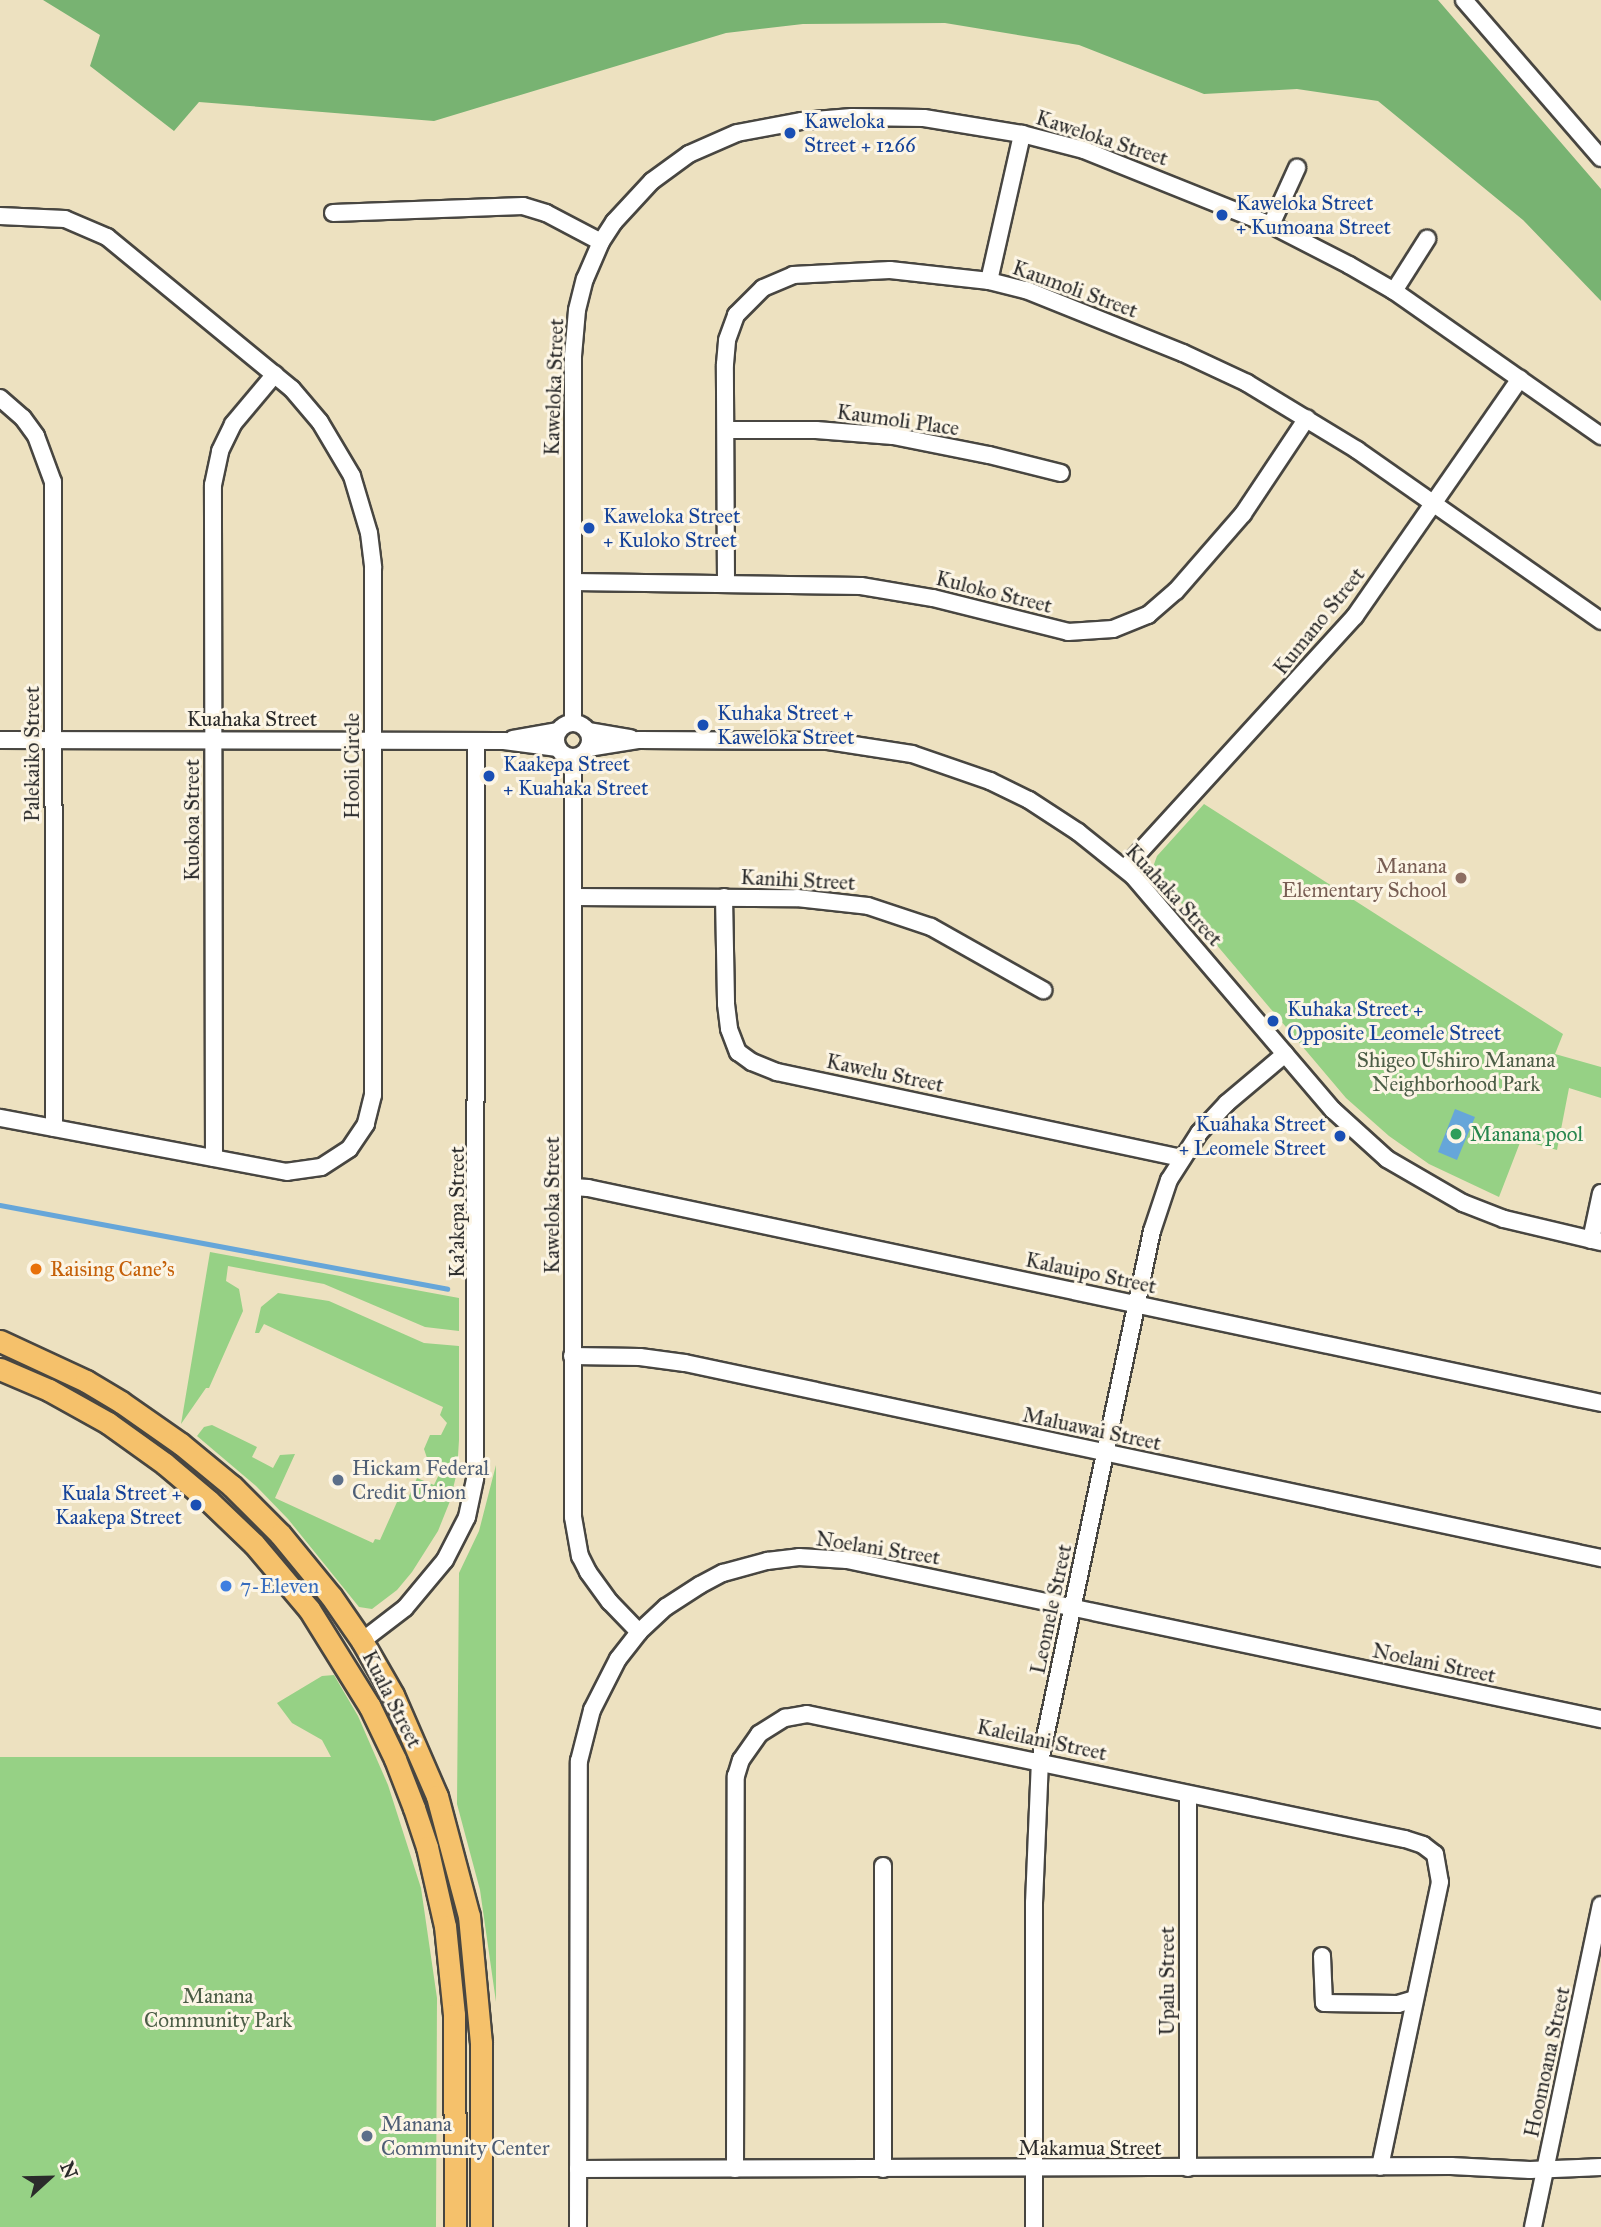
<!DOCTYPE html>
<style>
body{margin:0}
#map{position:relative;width:1601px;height:2227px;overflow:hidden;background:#ede1c0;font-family:"IM FELL Great Primer",serif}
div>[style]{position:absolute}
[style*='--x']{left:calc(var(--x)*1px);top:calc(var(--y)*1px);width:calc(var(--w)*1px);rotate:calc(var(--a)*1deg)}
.green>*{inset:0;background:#96d185}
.forest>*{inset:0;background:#78b372}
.water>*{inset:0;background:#66a6d9}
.stream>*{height:4.5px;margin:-2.25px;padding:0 2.25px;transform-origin:2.25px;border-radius:2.25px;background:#66a6d9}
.roads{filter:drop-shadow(2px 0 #484641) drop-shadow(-2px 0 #484641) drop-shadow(0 2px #484641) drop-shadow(0 -2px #484641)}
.minor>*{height:16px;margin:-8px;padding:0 8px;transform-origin:8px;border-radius:8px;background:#fff}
.minor>.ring{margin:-8px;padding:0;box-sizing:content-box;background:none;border:16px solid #fff;border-radius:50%}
.major>*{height:21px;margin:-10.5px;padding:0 10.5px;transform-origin:10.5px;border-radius:10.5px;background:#f5c16b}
.dots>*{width:19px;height:19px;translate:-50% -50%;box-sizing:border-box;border:4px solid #fcf5e5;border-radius:50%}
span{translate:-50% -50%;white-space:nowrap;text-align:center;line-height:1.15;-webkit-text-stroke:6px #fcf5e5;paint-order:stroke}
.transit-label{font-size:21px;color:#164399}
.left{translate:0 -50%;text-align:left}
.right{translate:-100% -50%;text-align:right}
.street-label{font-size:21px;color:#2b2b2b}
.education-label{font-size:21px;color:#785e54}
.park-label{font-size:21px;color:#4b5d46}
.leisure-label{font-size:21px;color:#27864d}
.food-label{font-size:21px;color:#c56008}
.service-label{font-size:21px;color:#4e5e75}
.shop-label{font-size:21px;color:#366cbe}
.north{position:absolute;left:14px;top:2143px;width:70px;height:70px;-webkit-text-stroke:5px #fcf5e5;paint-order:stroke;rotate:68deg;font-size:19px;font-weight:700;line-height:28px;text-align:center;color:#2b2b2b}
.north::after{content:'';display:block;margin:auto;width:24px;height:32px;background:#2b2b2b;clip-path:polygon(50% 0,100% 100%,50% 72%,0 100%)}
</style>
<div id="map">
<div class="green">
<i style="clip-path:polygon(1204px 804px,1563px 1034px,1555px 1054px,1601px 1067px,1601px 1098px,1569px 1088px,1557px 1150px,1521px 1140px,1499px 1197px,1429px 1164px,1389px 1136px,1346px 1098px,1155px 872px,1153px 867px,1157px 856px)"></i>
<i style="clip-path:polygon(210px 1252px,459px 1298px,459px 1331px,425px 1327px,324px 1284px,228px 1266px,226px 1281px,239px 1289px,243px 1311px,209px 1388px,206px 1388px,181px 1424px)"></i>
<i style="clip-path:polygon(278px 1293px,329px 1301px,424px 1343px,459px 1346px,459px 1440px,457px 1472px,450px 1501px,438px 1531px,412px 1572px,397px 1590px,372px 1609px,359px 1607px,288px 1519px,256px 1486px,197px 1436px,204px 1427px,212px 1425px,257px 1447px,252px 1457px,273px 1468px,280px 1455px,295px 1454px,275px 1498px,373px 1543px,375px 1539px,380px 1540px,401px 1493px,409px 1496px,417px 1478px,434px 1485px,443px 1466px,427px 1458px,424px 1449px,430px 1435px,441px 1435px,447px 1423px,440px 1415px,443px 1407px,264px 1324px,259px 1333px,255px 1333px,261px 1307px)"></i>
<i style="clip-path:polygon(496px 1465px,496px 2002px,480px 1890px,457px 1804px,459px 1573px,479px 1531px)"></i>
<i style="clip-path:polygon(334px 1675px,358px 1716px,388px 1785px,421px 1888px,437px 1998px,436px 2227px,0 2227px,0 1757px,331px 1757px,322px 1740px,292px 1723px,277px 1703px,322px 1676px)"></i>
</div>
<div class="forest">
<i style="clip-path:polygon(43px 0,1438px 0,1601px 189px,1601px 301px,1523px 220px,1378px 101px,1297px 89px,1204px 94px,1079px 45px,945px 23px,803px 24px,726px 33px,434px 121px,199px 102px,174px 131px,90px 66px,100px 35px)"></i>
</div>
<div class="water">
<i style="clip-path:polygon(1455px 1109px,1475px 1117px,1457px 1160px,1438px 1152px)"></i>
</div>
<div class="stream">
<i style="--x:0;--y:1205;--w:455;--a:10.6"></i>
</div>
<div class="roads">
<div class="minor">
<i style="--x:1464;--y:0;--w:209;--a:49.1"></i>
<i style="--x:333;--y:213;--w:190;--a:-2.1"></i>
<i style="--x:523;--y:206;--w:24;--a:17"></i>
<i style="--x:546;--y:213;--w:62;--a:27.8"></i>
<i style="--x:0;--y:216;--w:65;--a:2.6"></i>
<i style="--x:65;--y:219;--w:46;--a:23.2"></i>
<i style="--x:107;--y:237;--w:239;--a:39.4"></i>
<i style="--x:292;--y:389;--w:43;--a:49.7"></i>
<i style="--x:320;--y:422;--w:63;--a:59.3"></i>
<i style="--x:352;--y:476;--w:59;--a:73.4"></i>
<i style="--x:369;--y:533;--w:35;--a:83"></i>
<i style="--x:373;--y:568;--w:527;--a:90"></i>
<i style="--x:373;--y:1095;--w:30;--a:104"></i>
<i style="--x:366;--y:1124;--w:30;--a:124"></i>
<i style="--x:349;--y:1149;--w:33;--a:147"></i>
<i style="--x:321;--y:1167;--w:34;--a:172"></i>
<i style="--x:287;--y:1172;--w:292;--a:-169.3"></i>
<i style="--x:1271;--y:225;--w:63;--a:-65.5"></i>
<i style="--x:989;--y:281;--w:151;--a:-77.3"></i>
<i style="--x:1394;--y:291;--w:62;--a:-57.6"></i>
<i style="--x:0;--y:398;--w:30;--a:41"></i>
<i style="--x:23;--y:418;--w:22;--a:54"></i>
<i style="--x:36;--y:436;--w:49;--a:69.7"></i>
<i style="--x:53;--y:482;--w:646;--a:89.91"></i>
<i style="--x:726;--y:430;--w:90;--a:0"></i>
<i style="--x:816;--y:430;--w:77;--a:4.5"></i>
<i style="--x:893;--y:436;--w:98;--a:11.2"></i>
<i style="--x:989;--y:455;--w:74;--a:14"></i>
<i style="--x:573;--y:582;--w:288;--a:0.8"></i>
<i style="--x:861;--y:586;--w:73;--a:9.5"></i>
<i style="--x:933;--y:598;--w:139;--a:14.1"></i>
<i style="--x:1068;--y:632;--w:45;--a:-3.8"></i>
<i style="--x:1113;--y:629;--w:38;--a:-22"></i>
<i style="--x:1148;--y:615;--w:37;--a:-41"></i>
<i style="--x:1176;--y:591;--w:102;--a:-49"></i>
<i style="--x:1243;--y:514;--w:115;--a:-56.3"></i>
<i style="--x:726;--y:582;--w:218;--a:-90.3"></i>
<i style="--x:725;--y:364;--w:24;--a:-85"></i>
<i style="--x:727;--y:340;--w:27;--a:-70"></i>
<i style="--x:736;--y:315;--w:38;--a:-45"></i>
<i style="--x:763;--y:288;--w:33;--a:-23"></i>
<i style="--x:793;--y:275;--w:97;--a:-3"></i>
<i style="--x:890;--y:270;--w:100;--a:6.3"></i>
<i style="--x:989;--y:281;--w:38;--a:14"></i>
<i style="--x:1026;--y:290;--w:169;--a:21.9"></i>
<i style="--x:1183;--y:353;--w:71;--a:25.1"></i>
<i style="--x:1247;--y:383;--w:129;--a:31.3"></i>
<i style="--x:1357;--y:450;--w:298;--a:35"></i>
<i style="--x:573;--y:723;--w:367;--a:-90"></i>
<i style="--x:573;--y:356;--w:46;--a:-85"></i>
<i style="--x:577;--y:310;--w:32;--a:-76"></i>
<i style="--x:585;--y:279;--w:40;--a:-66.6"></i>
<i style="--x:601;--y:242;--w:24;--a:-57"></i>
<i style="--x:614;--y:222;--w:56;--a:-47.2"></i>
<i style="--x:652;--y:181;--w:46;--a:-36.1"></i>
<i style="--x:689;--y:154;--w:52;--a:-23.6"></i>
<i style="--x:737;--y:133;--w:66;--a:-10.5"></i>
<i style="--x:802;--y:121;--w:50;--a:-4.6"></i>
<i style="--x:852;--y:117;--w:72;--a:0.8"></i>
<i style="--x:924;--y:118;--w:99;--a:9.3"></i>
<i style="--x:1022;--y:134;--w:64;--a:14.5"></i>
<i style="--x:1084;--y:150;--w:201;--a:21.9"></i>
<i style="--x:1271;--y:225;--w:88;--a:27.1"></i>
<i style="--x:1349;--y:265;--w:52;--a:30"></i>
<i style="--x:1394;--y:291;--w:253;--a:35"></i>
<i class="ring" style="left:556px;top:723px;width:18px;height:18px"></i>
<i style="--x:588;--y:731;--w:43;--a:9.5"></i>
<i style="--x:513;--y:739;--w:46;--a:-10.1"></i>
<i style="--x:0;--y:740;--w:504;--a:0.11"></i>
<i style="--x:504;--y:741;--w:54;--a:7.4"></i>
<i style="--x:588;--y:748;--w:52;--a:-8.9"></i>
<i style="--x:639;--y:740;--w:189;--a:0.3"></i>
<i style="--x:828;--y:741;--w:85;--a:8.8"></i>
<i style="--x:912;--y:754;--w:83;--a:19.1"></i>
<i style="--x:990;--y:781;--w:43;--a:26"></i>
<i style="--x:1029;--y:800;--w:59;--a:33.1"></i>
<i style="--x:1078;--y:832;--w:70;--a:38.7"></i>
<i style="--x:1133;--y:876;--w:308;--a:49.5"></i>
<i style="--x:1333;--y:1110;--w:73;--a:42.2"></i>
<i style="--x:1387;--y:1159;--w:88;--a:30.1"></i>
<i style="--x:1463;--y:1203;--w:44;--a:21.3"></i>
<i style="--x:1504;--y:1219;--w:100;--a:13.3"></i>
<i style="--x:573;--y:757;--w:760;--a:90"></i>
<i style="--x:573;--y:1517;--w:40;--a:80"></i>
<i style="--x:580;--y:1556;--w:18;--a:63"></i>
<i style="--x:588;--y:1572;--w:37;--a:54"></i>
<i style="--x:610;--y:1602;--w:42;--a:46"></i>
<i style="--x:1125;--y:868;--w:341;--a:-47.6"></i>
<i style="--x:1355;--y:616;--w:289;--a:-55.2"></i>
<i style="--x:573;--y:897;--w:224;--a:0.3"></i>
<i style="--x:797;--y:898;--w:71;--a:6.4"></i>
<i style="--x:868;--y:906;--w:66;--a:18.4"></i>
<i style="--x:931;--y:927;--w:129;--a:29.4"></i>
<i style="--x:724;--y:897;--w:107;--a:88.9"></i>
<i style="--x:726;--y:1004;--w:25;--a:83"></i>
<i style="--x:729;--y:1029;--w:25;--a:69"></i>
<i style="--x:738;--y:1052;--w:17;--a:36"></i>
<i style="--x:752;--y:1062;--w:27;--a:22"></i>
<i style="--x:777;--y:1072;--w:412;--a:12"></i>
<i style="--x:214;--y:1158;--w:673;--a:-90.09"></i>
<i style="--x:213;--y:485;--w:35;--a:-78"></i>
<i style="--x:220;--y:451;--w:30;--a:-64"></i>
<i style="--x:233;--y:424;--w:65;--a:-50"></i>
<i style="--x:573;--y:1187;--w:15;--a:4"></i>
<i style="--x:588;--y:1188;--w:1036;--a:11.98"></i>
<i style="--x:1591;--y:1240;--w:48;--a:-78"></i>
<i style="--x:572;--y:1356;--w:68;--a:0.8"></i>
<i style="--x:640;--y:1357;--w:45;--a:7.6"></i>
<i style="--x:685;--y:1363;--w:937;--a:12.02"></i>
<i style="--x:362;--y:1641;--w:54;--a:-37.5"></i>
<i style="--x:405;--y:1608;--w:62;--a:-50.2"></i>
<i style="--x:445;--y:1560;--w:48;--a:-62.9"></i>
<i style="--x:467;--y:1517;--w:40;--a:-78"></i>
<i style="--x:475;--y:1478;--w:737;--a:-89.92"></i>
<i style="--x:883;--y:1866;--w:303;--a:90"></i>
<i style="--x:1322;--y:1956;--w:47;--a:87.6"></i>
<i style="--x:1324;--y:2003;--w:74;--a:0.8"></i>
<i style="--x:1398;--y:2004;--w:17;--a:-17"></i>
<i style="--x:1188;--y:2168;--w:374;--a:-90"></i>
<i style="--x:578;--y:2169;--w:873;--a:-0.2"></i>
<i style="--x:1451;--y:2166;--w:79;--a:2.9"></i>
<i style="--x:1530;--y:2170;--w:71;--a:-2.4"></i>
<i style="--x:735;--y:2169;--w:393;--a:-89.9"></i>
<i style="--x:736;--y:1776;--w:17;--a:-73"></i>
<i style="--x:741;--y:1760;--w:32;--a:-55"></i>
<i style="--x:759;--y:1734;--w:31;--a:-32"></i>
<i style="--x:785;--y:1718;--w:22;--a:-10"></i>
<i style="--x:807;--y:1714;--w:611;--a:11.81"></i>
<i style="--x:1405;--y:1839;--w:19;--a:18"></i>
<i style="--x:1423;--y:1845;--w:15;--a:37"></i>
<i style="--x:1435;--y:1854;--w:28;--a:80"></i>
<i style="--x:1440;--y:1882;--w:291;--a:101.9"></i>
<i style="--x:578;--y:2227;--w:466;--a:-89.9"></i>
<i style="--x:579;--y:1761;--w:53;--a:-75.7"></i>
<i style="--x:592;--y:1710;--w:57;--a:-63"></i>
<i style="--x:618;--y:1659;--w:34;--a:-52"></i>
<i style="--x:639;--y:1632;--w:37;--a:-43"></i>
<i style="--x:666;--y:1607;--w:40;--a:-32.9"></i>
<i style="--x:700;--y:1585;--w:26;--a:-28"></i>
<i style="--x:723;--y:1573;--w:46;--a:-15.3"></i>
<i style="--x:767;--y:1561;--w:32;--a:-7"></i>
<i style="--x:799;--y:1557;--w:48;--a:3.6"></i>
<i style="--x:847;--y:1560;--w:771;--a:11.91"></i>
<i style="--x:1034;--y:2227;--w:324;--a:-90"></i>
<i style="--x:1034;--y:1903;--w:142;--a:-87.6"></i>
<i style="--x:1040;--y:1761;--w:542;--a:-78.07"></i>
<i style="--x:1152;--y:1231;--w:54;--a:-71.6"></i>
<i style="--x:1169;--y:1180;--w:56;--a:-57.4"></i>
<i style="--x:1199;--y:1133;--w:41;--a:-47"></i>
<i style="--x:1227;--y:1103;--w:76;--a:-40.2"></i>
<i style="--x:1533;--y:2227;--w:329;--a:-78.1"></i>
</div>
<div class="major">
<i style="--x:0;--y:1341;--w:95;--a:24.9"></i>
<i style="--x:86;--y:1381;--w:41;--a:31"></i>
<i style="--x:121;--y:1402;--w:73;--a:35"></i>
<i style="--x:181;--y:1444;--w:66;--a:39.5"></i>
<i style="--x:232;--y:1486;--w:68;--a:45"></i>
<i style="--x:280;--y:1534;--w:80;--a:50.6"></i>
<i style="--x:331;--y:1596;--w:55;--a:55.4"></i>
<i style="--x:362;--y:1641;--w:62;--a:60.1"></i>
<i style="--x:393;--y:1695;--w:110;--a:66.5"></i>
<i style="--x:437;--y:1796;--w:124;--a:75.1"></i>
<i style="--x:469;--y:1916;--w:127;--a:84.6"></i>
<i style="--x:481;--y:2042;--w:185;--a:90"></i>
<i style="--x:0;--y:1369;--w:53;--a:23.2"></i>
<i style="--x:49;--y:1390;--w:68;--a:29.2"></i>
<i style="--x:108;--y:1423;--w:70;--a:35.7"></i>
<i style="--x:165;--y:1464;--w:57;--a:40.1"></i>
<i style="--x:209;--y:1501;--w:62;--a:43.7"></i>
<i style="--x:254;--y:1544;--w:85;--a:49.8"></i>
<i style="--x:309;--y:1609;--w:115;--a:58.1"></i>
<i style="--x:370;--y:1707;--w:58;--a:64.3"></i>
<i style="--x:395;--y:1759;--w:53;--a:68.8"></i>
<i style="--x:414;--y:1808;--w:41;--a:71.6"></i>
<i style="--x:427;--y:1847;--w:81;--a:77.2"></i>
<i style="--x:445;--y:1926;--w:89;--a:84.2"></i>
<i style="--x:454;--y:2015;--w:212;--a:89.7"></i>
</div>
</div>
<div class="dots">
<i style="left:790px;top:133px;background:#1a4fb4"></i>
<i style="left:1222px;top:215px;background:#1a4fb4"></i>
<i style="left:589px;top:528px;background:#1a4fb4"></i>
<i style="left:703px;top:725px;background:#1a4fb4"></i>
<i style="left:489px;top:776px;background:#1a4fb4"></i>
<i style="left:1461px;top:878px;background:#8d6e63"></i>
<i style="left:1273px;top:1021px;background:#1a4fb4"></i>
<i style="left:1456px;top:1134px;background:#2e9e5b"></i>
<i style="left:1340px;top:1136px;background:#1a4fb4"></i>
<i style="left:36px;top:1269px;background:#e8710a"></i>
<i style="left:338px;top:1480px;background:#5c6f8a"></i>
<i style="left:196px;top:1505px;background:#1a4fb4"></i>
<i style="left:226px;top:1586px;background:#3f7fe0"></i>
<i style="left:367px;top:2136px;background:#5c6f8a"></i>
</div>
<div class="transit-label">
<span class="left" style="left:804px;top:133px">Kaweloka<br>Street + 1266</span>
<span class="left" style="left:1236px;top:215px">Kaweloka Street<br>+ Kumoana Street</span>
<span class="left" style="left:603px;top:528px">Kaweloka Street<br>+ Kuloko Street</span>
<span class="left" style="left:717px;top:725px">Kuhaka Street +<br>Kaweloka Street</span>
<span class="left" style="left:503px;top:776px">Kaakepa Street<br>+ Kuahaka Street</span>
<span class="left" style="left:1287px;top:1021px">Kuhaka Street +<br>Opposite Leomele Street</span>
<span class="right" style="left:1326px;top:1136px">Kuahaka Street<br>+ Leomele Street</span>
<span class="right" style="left:182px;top:1505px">Kuala Street +<br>Kaakepa Street</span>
</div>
<div class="street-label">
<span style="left:1102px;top:138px;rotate:18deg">Kaweloka Street</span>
<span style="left:1075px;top:289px;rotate:20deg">Kaumoli Street</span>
<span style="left:554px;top:387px;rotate:-88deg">Kaweloka Street</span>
<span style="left:898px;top:420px;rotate:8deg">Kaumoli Place</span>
<span style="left:994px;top:592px;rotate:14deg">Kuloko Street</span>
<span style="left:1319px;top:621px;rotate:-51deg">Kumano Street</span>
<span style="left:252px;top:719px">Kuahaka Street</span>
<span style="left:32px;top:754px;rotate:-90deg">Palekaiko Street</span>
<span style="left:352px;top:766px;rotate:-90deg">Hooli Circle</span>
<span style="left:192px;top:820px;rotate:-90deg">Kuokoa Street</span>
<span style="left:798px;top:880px;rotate:3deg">Kanihi Street</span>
<span style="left:1174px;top:895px;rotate:47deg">Kuahaka Street</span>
<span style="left:885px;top:1073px;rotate:12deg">Kawelu Street</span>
<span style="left:552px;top:1205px;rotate:-90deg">Kaweloka Street</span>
<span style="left:457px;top:1212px;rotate:-90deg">Ka'akepa Street</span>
<span style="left:1091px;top:1273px;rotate:12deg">Kalauipo Street</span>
<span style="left:1092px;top:1429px;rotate:12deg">Maluawai Street</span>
<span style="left:878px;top:1548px;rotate:9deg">Noelani Street</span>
<span style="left:1051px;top:1609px;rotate:-78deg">Leomele Street</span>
<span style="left:1434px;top:1663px;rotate:12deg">Noelani Street</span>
<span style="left:392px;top:1699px;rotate:63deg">Kuala Street</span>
<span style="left:1042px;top:1740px;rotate:12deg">Kaleilani Street</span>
<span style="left:1167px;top:1981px;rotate:-90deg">Upalu Street</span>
<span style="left:1547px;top:2062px;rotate:-78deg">Hoomoana Street</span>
<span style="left:1090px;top:2148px">Makamua Street</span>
</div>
<div class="education-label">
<span class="right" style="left:1447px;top:878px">Manana<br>Elementary School</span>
</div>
<div class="park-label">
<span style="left:1456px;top:1072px">Shigeo Ushiro Manana<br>Neighborhood Park</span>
<span style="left:218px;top:2008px">Manana<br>Community Park</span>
</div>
<div class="leisure-label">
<span class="left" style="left:1470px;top:1134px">Manana pool</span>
</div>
<div class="food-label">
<span class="left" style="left:50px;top:1269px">Raising Cane's</span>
</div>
<div class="service-label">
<span class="left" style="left:352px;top:1480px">Hickam Federal<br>Credit Union</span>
<span class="left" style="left:381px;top:2136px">Manana<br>Community Center</span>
</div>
<div class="shop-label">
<span class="left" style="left:240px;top:1586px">7-Eleven</span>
</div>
<div class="north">N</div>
</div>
